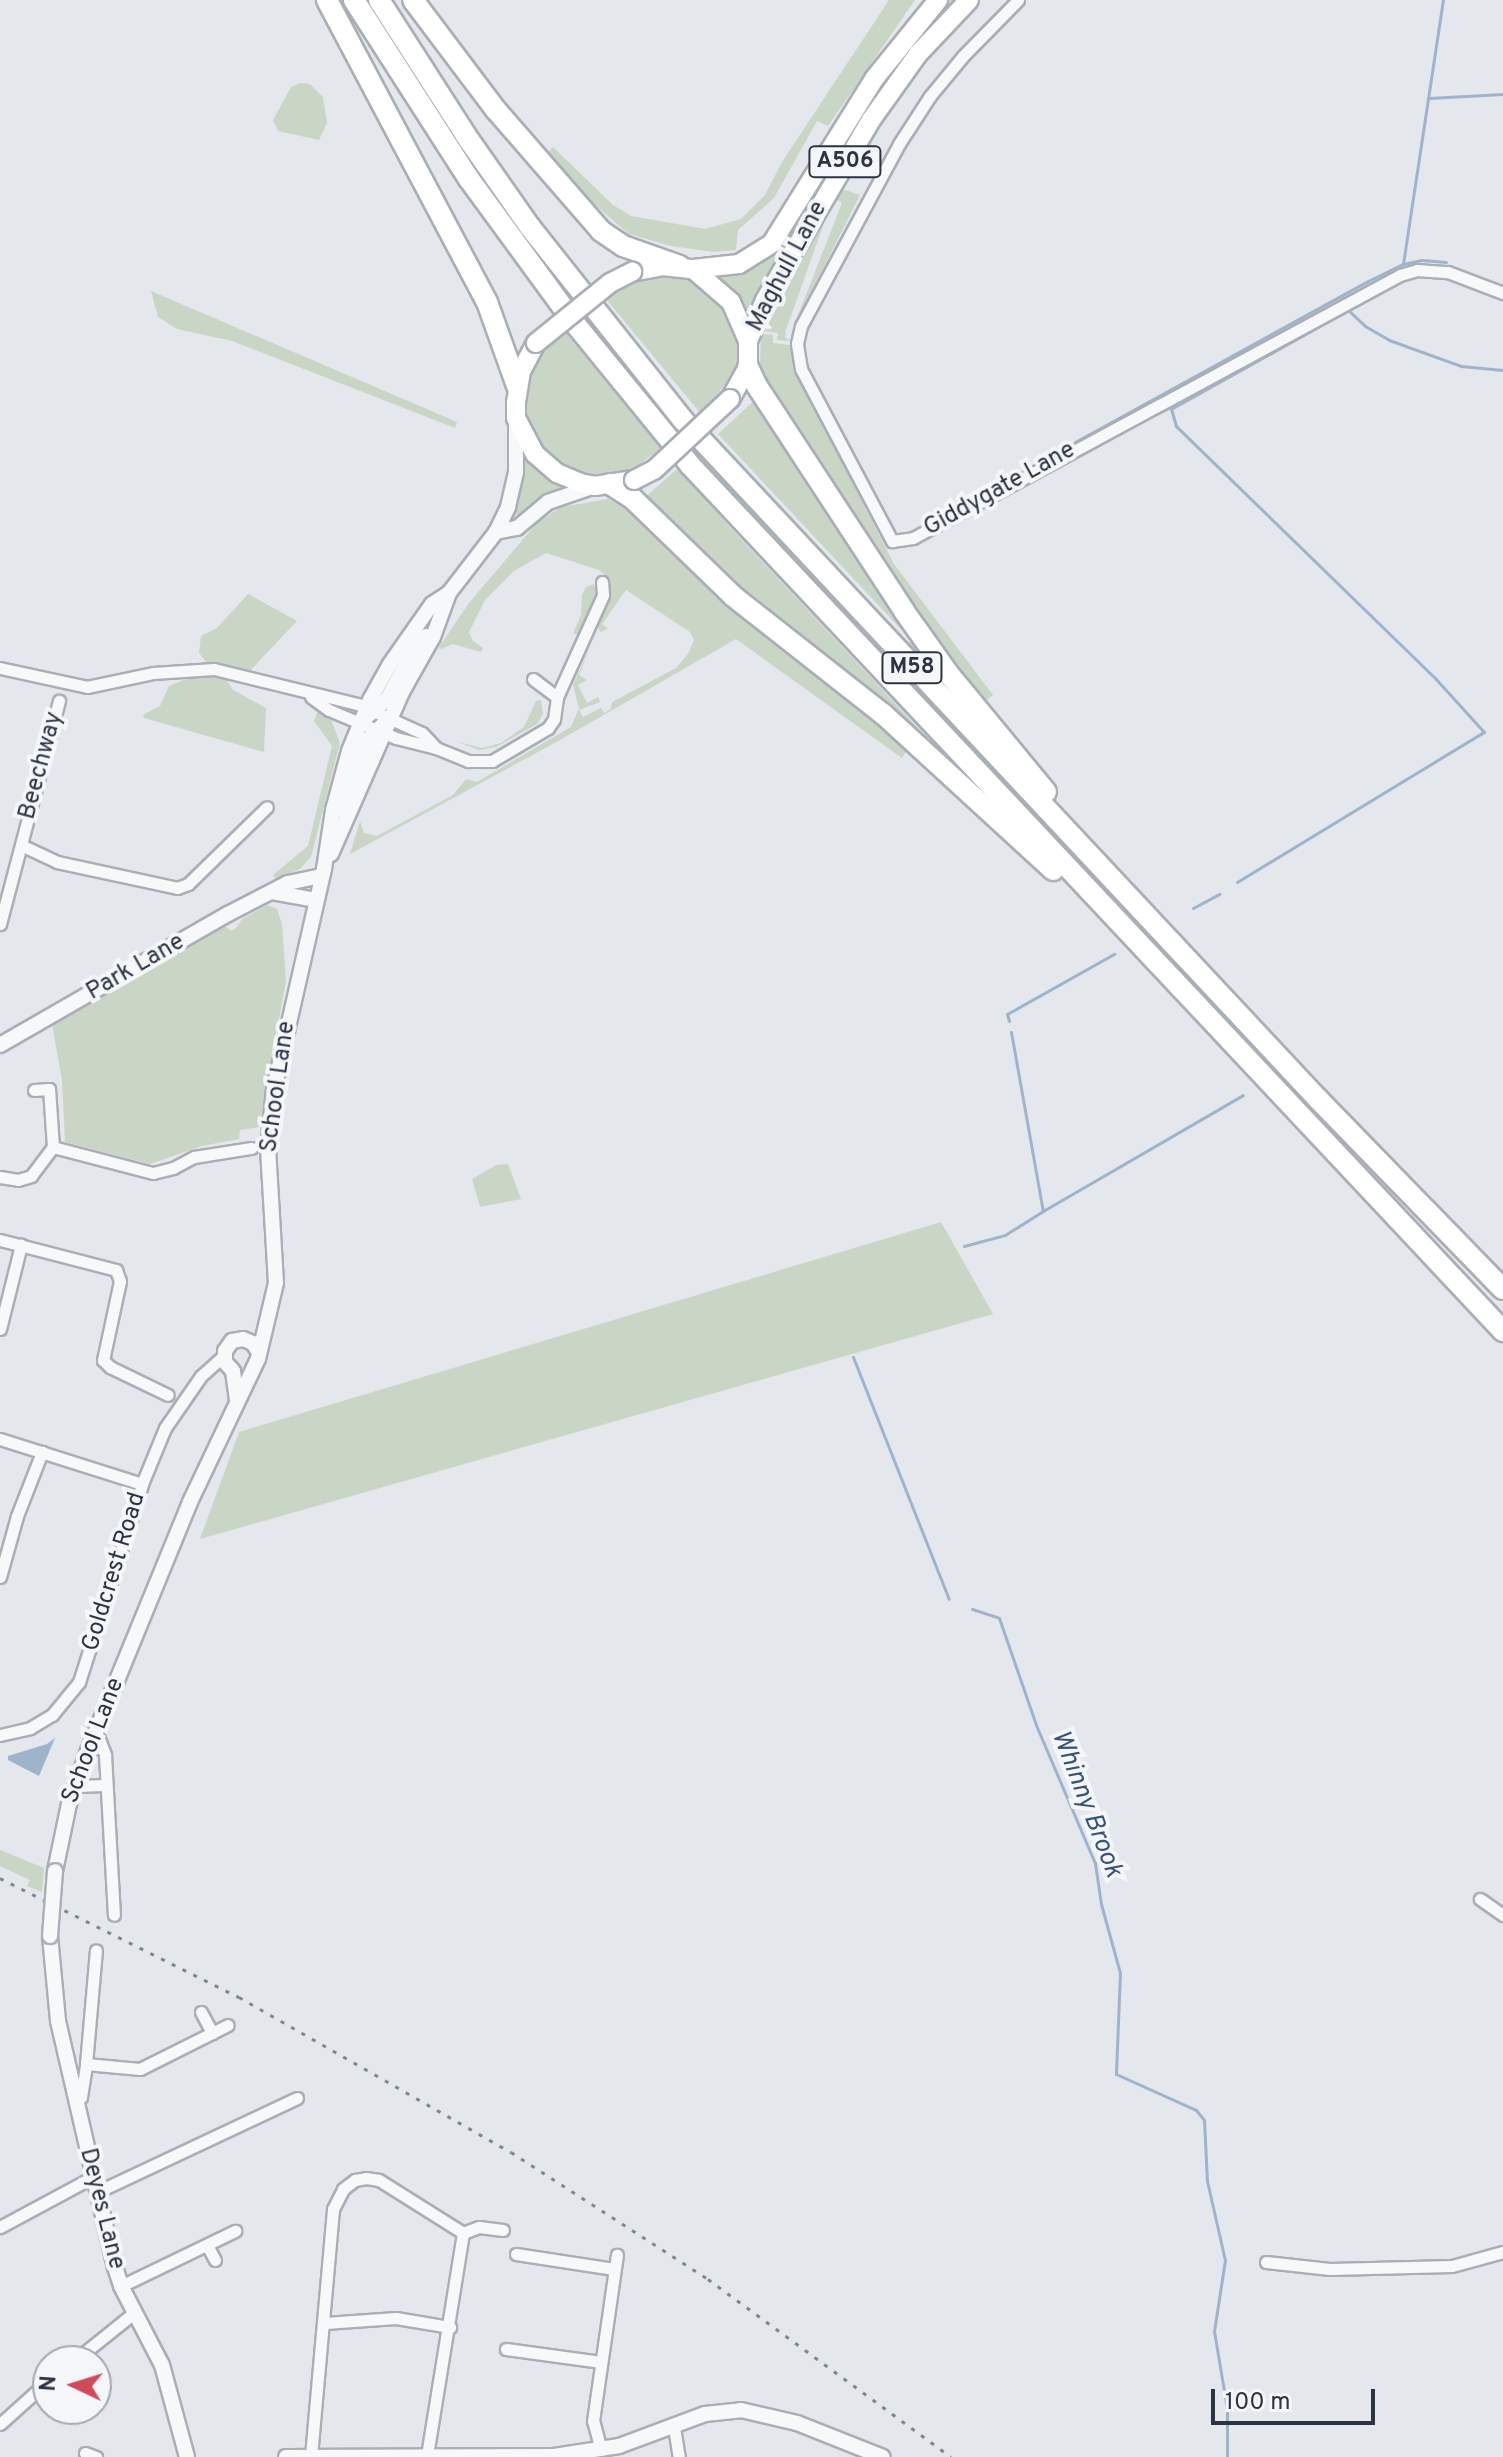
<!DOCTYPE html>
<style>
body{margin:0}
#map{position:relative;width:1503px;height:2457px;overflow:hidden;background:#e4e7ec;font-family:Overpass,sans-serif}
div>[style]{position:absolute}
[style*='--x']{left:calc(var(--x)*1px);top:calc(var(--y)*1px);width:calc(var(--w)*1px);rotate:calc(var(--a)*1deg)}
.green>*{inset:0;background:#c9d6c5}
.water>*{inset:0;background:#9fb4cc}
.stream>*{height:3px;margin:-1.5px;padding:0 1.5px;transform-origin:1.5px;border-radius:1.5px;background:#9fb4cc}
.roads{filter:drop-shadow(2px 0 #a9aeb7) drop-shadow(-2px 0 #a9aeb7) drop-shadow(0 2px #a9aeb7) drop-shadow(0 -2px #a9aeb7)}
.minor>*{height:11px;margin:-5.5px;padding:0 5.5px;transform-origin:5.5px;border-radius:5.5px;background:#f7f8fa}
.tertiary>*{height:14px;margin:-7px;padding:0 7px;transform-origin:7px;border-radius:7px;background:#f7f8fa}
.primary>*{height:18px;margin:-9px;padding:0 9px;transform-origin:9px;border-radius:9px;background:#fff}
.motorway>*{height:20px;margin:-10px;padding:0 10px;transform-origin:10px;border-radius:10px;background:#fff}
.rail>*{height:3px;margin-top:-1.5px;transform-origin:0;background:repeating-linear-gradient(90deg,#7d8696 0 4px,transparent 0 12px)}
.bridges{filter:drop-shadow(2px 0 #a9aeb7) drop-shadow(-2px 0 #a9aeb7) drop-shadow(0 2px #a9aeb7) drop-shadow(0 -2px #a9aeb7)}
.tertiary-bridge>*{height:14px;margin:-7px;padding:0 7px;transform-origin:7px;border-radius:7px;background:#f7f8fa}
.primary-bridge>*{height:18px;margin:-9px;padding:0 9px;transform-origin:9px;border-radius:9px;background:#fff}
span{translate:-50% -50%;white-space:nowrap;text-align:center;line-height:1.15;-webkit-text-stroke:8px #f4f6f9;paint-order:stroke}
.shield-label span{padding:2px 6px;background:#f4f6f9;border:2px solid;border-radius:6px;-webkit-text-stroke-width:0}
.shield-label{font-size:22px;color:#2b3445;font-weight:700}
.street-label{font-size:24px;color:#2b3445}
.water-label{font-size:26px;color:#34527a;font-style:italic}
.north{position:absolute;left:32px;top:2345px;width:80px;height:80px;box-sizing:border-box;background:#f4f6f9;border:2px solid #a4a8b1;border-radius:50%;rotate:274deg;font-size:22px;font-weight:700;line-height:32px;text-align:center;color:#2b3445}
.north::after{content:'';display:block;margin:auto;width:28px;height:36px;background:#d1495b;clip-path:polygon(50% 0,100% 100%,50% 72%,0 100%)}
.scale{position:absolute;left:1211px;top:2389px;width:164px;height:36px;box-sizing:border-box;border:4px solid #2b3445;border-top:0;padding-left:10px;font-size:24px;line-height:28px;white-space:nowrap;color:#2b3445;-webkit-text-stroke:6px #f4f6f9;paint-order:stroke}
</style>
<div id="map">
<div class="green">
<i style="clip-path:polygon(365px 0,372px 0,571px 292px,567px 295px,452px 136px)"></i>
<i style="clip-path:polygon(889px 0,915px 0,828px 126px,817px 121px,774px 198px,738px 230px,736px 250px,714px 252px,671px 246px,629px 234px,587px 198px,546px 155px,553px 147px,613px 205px,631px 216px,705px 229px,741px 219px,765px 195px,782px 162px)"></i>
<i style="clip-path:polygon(947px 0,960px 0,748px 316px,734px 292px,717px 275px,747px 267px,895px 61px)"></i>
<i style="clip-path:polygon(300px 83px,310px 84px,323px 97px,327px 123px,319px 140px,278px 131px,273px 120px,291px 87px)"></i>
<i style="clip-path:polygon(842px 189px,860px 195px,791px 333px,842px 203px,836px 199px)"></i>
<i style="clip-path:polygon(828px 212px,786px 330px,785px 337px,790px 341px,777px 340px,778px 333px,763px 331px,764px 326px)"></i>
<i style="clip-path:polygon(643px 274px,686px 276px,696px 281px,722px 301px,739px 341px,738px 362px,731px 383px,727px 382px,701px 414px,606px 299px)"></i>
<i style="clip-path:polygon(151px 291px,457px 422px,455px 428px,232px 341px,177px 329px,158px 317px)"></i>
<i style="clip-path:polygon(587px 314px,683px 429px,679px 433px,583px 317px)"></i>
<i style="clip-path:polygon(564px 331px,661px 448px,640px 464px,622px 472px,623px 475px,597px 479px,571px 472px,542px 452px,524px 416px,522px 392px,535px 362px)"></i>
<i style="clip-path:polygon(761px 334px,773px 335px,773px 343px,790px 345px,797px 374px,894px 564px,993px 695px,983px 703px,914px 611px,766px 390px,770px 386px,760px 365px)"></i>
<i style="clip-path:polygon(757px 398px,971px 712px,907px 645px,911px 640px,718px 434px)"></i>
<i style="clip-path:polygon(700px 449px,957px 724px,948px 732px,698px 462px,695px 454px)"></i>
<i style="clip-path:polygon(523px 451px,541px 471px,566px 488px,517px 515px,511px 509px,521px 485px)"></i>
<i style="clip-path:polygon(678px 468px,729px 526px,979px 793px,790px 636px,643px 499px)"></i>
<i style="clip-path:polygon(608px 499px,628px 510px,632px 506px,657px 538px,713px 589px,908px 748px,902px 758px,736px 639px,560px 740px,350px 854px,360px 821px,364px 833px,377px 836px,453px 795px,466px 779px,477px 782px,571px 727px,579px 708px,573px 685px,591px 645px,579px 675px,587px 680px,578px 685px,587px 703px,598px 697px,600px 702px,579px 710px,583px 717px,601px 708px,604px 713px,611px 709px,612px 702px,676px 668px,688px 654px,694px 640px,690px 632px,626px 590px,602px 624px,608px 629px,600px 632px,597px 624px,610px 589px,606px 576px,599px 570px,546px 553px,514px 571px,485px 600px,469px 632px,473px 641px,483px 648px,481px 652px,453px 644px,441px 649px,439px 647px,469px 603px,537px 523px,561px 507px)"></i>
<i style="clip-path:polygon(594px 584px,597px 593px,578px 635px,573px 633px,581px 615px,582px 595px,586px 587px)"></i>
<i style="clip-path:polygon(248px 594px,297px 621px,247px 674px,208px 664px,199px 653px,201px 636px,217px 628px)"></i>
<i style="clip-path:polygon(196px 675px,226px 679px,233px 690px,266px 708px,264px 752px,144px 718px,143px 715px,160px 706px,169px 686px)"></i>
<i style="clip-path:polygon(541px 700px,543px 714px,537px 724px,496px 747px,479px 750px,458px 742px,482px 748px,501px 743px,524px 727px,536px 701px)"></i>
<i style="clip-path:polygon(318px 710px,330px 717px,340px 743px,311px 857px,300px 869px,276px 880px,273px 875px,308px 846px,332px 746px,314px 721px)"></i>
<i style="clip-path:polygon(268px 905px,277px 909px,282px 924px,286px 981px,259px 1127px,240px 1130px,239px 1139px,202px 1146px,150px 1164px,65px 1142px,62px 1080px,52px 1024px,225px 926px,231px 931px,236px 928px,242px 919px)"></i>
<i style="clip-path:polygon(508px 1164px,521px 1199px,480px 1207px,472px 1179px,496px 1165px)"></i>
<i style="clip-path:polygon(941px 1222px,993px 1314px,200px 1539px,239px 1432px)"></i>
<i style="clip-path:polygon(0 1850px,44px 1868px,42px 1892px,27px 1886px,30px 1880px,0 1866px)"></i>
</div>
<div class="water">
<i style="clip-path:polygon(55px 1738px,39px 1776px,8px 1760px,8px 1756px,47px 1744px)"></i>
</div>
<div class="stream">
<i style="--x:1429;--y:98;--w:74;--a:-3.1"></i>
<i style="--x:1403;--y:264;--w:267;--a:-81.4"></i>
<i style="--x:1075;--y:442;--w:334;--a:-28.8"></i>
<i style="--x:1368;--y:281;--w:39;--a:-26"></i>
<i style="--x:1403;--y:264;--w:19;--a:-12"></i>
<i style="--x:1422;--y:260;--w:24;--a:5"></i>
<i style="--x:1237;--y:882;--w:289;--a:-31.3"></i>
<i style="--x:1484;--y:732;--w:72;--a:-132.2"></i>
<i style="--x:1436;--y:679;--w:363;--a:-135.8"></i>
<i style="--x:1176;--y:426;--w:18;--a:-106"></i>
<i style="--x:1171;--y:409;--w:203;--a:-29.2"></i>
<i style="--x:1348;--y:310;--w:23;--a:43"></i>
<i style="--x:1365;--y:326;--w:28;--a:30"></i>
<i style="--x:1389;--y:340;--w:77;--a:19.9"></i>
<i style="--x:1461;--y:366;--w:42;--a:5.4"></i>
<i style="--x:1193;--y:908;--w:30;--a:-28"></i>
<i style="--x:1009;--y:1021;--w:7;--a:-106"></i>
<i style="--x:1007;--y:1014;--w:123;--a:-29.3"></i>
<i style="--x:1011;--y:1032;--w:182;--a:79.9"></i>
<i style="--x:1043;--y:1211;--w:231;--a:-30.1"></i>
<i style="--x:964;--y:1246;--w:42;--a:-15"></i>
<i style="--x:1005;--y:1235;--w:45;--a:-32.3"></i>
<i style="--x:853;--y:1357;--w:260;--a:68.4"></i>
<i style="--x:972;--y:1609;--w:28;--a:18"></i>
<i style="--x:999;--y:1618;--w:113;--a:70.9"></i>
<i style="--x:1036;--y:1725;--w:150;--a:66.9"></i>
<i style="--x:1095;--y:1863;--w:41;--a:81.7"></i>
<i style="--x:1101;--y:1904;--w:72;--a:74.6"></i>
<i style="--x:1120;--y:1973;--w:101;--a:92.3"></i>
<i style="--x:1116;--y:2074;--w:88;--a:24.2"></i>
<i style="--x:1196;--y:2110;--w:13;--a:51"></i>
<i style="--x:1204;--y:2120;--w:61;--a:87.2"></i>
<i style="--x:1207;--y:2181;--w:81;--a:77.2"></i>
<i style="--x:1225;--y:2260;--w:72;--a:98.8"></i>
<i style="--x:1214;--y:2331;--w:79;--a:80.5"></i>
<i style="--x:1227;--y:2409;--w:48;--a:90"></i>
</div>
<div class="roads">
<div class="minor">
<i style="--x:1018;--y:0;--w:78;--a:134.5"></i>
<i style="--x:963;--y:56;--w:52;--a:129.5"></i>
<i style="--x:930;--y:96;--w:57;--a:122.9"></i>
<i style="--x:899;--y:144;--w:207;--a:118.3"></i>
<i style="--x:801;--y:326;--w:18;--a:103"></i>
<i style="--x:797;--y:344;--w:25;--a:81"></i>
<i style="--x:801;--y:369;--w:195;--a:62.1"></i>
<i style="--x:892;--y:541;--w:21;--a:-8"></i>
<i style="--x:913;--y:538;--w:553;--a:-28.37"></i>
<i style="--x:1400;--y:275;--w:18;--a:-16"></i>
<i style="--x:1417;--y:270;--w:31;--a:4"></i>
<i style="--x:1448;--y:272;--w:59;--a:20.9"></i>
<i style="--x:0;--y:668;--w:89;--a:12.3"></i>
<i style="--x:87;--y:687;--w:67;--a:-12"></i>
<i style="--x:153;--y:673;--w:61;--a:-3.8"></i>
<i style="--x:214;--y:669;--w:148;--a:13.7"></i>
<i style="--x:358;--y:704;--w:70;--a:24.4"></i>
<i style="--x:422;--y:733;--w:21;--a:47"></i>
<i style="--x:533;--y:679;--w:30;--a:37"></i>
<i style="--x:311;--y:697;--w:22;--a:36"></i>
<i style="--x:329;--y:710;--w:73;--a:22.7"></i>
<i style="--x:396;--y:738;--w:41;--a:14"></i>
<i style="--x:436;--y:748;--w:35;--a:22"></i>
<i style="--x:468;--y:761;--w:24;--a:0"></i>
<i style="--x:492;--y:761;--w:65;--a:-30.5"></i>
<i style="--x:548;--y:728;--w:11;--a:-56"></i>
<i style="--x:554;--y:719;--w:22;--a:-82"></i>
<i style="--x:557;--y:697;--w:112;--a:-65.7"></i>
<i style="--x:603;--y:595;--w:13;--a:-94"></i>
<i style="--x:21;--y:845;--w:40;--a:25"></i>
<i style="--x:57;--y:862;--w:123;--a:12.2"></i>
<i style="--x:177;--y:888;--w:12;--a:-20"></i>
<i style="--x:188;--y:884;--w:110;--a:-44.3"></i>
<i style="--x:0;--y:924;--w:231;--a:-75.2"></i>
<i style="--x:53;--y:1147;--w:103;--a:14.6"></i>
<i style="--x:153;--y:1173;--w:21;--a:-14"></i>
<i style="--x:173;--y:1168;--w:24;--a:-28"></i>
<i style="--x:194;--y:1157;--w:58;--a:-9"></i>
<i style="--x:0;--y:1177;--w:18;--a:9"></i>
<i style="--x:18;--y:1180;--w:14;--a:-17"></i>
<i style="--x:31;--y:1176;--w:36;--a:-53"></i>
<i style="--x:53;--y:1147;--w:58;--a:-93.9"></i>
<i style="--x:49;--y:1089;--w:15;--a:176"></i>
<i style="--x:0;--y:1240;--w:120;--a:14.5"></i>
<i style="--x:116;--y:1270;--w:12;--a:70"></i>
<i style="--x:120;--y:1281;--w:81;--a:102.1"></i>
<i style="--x:103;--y:1360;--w:10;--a:45"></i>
<i style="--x:110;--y:1367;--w:64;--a:25.8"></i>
<i style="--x:0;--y:1329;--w:87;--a:-76"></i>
<i style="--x:0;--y:1439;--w:149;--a:17.6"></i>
<i style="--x:0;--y:1577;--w:63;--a:-74.4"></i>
<i style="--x:17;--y:1516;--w:69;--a:-68.7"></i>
<i style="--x:96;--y:1731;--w:26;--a:69"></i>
<i style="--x:105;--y:1755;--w:160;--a:86.8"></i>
<i style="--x:0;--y:1735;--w:31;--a:-13"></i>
<i style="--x:30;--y:1728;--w:26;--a:-31"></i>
<i style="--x:52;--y:1715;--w:43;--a:-50.7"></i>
<i style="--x:79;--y:1682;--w:208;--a:-72.3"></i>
<i style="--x:142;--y:1484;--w:61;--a:-67.7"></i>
<i style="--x:165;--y:1428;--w:63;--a:-55.3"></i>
<i style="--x:201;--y:1376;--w:31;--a:-42"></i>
<i style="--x:74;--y:1786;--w:31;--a:-2"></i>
<i style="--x:1480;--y:1899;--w:28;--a:35"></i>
<i style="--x:201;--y:2012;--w:24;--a:62"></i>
<i style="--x:86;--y:2064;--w:54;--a:5.3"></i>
<i style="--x:140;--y:2069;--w:98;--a:-26.6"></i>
<i style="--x:76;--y:2102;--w:7;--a:-45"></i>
<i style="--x:81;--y:2097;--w:33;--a:-81"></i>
<i style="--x:86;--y:2064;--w:114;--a:-85"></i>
<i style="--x:97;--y:2192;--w:221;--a:-25.2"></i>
<i style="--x:0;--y:2227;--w:106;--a:-28.3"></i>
<i style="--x:463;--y:2233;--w:17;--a:-21"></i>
<i style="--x:479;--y:2227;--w:24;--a:7"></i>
<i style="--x:207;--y:2245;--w:17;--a:62"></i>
<i style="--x:516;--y:2254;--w:99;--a:8.7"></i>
<i style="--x:1266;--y:2262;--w:64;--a:6.2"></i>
<i style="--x:1330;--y:2269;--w:122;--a:-1.4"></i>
<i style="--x:1452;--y:2266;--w:53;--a:-15.4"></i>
<i style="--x:121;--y:2286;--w:127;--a:-25.8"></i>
<i style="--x:325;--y:2323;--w:71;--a:-4"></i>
<i style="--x:396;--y:2318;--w:55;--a:9.5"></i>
<i style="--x:506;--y:2349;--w:96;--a:7.8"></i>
<i style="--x:74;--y:2361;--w:78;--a:-38.8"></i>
<i style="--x:0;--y:2424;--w:64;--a:-41.9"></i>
<i style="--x:674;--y:2427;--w:30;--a:81"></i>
<i style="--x:601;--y:2450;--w:30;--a:-105"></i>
<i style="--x:593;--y:2421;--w:168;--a:-81.8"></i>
<i style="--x:85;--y:2453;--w:12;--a:20"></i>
<i style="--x:311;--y:2456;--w:248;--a:-84.9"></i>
<i style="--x:333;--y:2209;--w:22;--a:-63"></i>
<i style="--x:343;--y:2189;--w:15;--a:-37"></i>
<i style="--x:355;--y:2180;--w:11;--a:-10"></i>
<i style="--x:366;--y:2178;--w:13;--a:9"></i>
<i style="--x:379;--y:2180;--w:99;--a:32.2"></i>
<i style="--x:463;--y:2233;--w:225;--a:99.2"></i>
</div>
<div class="tertiary">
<i style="--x:496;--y:532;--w:21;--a:-11"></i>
<i style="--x:517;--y:528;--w:40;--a:-40"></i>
<i style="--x:548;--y:502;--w:50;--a:-18.8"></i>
<i style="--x:363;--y:720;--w:32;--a:-41"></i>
<i style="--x:387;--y:699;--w:55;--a:-61.6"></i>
<i style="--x:413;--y:651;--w:20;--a:-49"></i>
<i style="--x:341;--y:810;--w:72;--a:-70.6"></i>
<i style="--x:365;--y:742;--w:28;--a:-44"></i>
<i style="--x:331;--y:854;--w:177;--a:-66.3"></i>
<i style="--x:402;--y:692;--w:63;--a:-60.6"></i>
<i style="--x:433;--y:637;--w:47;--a:-70"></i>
<i style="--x:449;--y:593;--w:77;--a:-52.4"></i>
<i style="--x:496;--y:532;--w:28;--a:-64"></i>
<i style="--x:508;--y:507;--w:36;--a:-77"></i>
<i style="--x:516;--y:472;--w:51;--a:-90"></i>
<i style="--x:272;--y:892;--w:45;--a:10.3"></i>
<i style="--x:0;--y:1045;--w:263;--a:-29.9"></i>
<i style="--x:228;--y:914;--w:68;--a:-27.3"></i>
<i style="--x:288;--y:883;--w:35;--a:-12"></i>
<i style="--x:237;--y:1400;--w:29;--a:-98"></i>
<i style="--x:233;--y:1371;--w:12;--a:-132"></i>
<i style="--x:225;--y:1362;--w:11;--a:-90"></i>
<i style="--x:225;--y:1351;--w:12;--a:-55"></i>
<i style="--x:232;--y:1341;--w:11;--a:-10"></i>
<i style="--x:243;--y:1339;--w:11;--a:22"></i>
<i style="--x:253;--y:1343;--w:9;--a:58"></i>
<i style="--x:55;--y:1871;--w:68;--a:-78.2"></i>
<i style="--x:69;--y:1804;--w:56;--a:-70.3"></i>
<i style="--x:88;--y:1751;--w:269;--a:-67.7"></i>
<i style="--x:190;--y:1502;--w:158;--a:-64.6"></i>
<i style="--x:258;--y:1359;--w:78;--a:-76.7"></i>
<i style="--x:276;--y:1283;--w:136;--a:-93.4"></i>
<i style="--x:268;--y:1147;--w:58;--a:-84.1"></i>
<i style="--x:274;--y:1089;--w:226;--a:-77.2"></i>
<i style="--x:324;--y:869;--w:60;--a:-81.3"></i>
<i style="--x:333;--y:810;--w:61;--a:-74.8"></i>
<i style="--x:349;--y:751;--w:55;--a:-67.6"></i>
<i style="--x:370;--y:700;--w:41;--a:-60.9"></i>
<i style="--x:390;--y:664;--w:73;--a:-55"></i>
<i style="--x:432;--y:604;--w:20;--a:-33"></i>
<i style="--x:50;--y:1936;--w:85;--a:84.6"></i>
<i style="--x:58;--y:2021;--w:253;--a:77"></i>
<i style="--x:115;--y:2267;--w:20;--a:72"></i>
<i style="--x:121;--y:2286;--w:89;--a:62.6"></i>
<i style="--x:162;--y:2365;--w:95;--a:74.8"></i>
<i style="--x:286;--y:2457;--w:268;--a:-0.2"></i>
<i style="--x:554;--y:2456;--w:66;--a:-8.7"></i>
<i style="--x:619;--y:2446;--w:92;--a:-20.4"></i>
<i style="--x:705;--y:2414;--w:36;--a:-6"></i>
<i style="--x:741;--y:2410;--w:57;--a:13.1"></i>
<i style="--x:797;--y:2423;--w:92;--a:21.6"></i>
</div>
<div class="primary">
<i style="--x:693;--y:269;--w:46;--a:-6.2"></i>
<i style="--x:739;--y:264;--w:39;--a:-32"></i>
<i style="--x:772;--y:243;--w:193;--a:-58.1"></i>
<i style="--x:874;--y:79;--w:102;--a:-51"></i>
<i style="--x:632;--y:272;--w:31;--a:-11"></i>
<i style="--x:662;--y:266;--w:31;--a:6"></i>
<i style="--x:693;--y:269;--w:50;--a:41"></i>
<i style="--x:731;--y:302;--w:43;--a:66.4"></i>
<i style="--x:748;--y:341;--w:26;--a:90"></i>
<i style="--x:748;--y:367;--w:37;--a:119"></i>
<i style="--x:748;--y:341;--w:44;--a:-67.5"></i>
<i style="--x:765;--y:300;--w:209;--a:-59.5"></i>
<i style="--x:871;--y:120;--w:81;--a:-54.5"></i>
<i style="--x:918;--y:54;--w:74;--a:-46.6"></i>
<i style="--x:536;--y:343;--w:32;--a:118"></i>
<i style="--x:521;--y:371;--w:33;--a:99"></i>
<i style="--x:516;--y:404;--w:14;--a:90"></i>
<i style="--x:516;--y:418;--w:41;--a:62.2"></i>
<i style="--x:535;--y:454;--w:29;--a:41"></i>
<i style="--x:557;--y:473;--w:25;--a:23"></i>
<i style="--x:580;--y:483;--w:15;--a:11"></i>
<i style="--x:595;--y:486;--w:39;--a:-9"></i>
</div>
<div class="motorway">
<i style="--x:327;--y:0;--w:342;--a:62.1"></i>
<i style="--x:487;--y:302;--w:89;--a:70.3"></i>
<i style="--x:354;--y:0;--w:213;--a:57.3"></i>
<i style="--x:469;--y:179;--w:181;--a:53.8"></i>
<i style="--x:576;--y:325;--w:181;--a:50.8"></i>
<i style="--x:690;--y:465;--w:1188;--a:46.81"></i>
<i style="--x:379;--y:0;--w:166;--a:57.3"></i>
<i style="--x:469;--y:140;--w:106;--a:55"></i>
<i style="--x:530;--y:227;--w:246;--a:51.6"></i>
<i style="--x:683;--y:420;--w:930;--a:46.92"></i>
<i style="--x:1318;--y:1099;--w:265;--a:45.8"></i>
<i style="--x:413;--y:0;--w:138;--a:53"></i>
<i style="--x:496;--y:110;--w:160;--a:49"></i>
<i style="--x:601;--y:231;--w:27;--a:34"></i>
<i style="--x:623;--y:246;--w:60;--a:19.3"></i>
<i style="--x:748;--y:367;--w:21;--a:65"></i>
<i style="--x:757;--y:386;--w:269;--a:56.8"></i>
<i style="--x:904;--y:611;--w:76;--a:54.6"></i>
<i style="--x:948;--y:673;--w:154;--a:50.5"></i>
<i style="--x:610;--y:484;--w:27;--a:33"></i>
<i style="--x:633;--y:499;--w:139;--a:44.1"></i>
<i style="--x:733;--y:596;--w:191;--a:38.2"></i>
<i style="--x:883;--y:714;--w:231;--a:42.5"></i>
</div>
</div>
<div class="rail">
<i style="--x:0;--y:1878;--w:267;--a:26.5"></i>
<i style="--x:239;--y:1997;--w:313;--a:29.7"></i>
<i style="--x:511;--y:2152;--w:234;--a:32.8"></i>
<i style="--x:708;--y:2279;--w:301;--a:36.2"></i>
</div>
<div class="bridges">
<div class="tertiary-bridge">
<i style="--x:50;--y:1936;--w:65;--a:-85.6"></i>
</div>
<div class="primary-bridge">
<i style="--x:536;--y:343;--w:95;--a:-39"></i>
<i style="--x:610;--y:283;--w:25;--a:-27"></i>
<i style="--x:634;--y:480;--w:22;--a:-27"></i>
<i style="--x:654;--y:470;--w:104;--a:-43.1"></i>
</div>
</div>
<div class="shield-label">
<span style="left:845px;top:162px">A506</span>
<span style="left:912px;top:668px">M58</span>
</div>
<div class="street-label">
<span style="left:788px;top:267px;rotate:-62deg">Maghull Lane</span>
<span style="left:1000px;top:490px;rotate:-29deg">Giddygate Lane</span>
<span style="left:42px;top:766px;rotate:-75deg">Beechway</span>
<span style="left:136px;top:968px;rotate:-30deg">Park Lane</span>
<span style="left:279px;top:1087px;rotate:-82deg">School Lane</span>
<span style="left:115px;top:1572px;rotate:-73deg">Goldcrest Road</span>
<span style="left:94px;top:1741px;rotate:-69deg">School Lane</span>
<span style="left:101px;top:2209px;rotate:76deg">Deyes Lane</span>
</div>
<div class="water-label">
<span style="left:1086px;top:1804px;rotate:69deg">Whinny Brook</span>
</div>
<div class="north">N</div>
<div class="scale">100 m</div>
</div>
